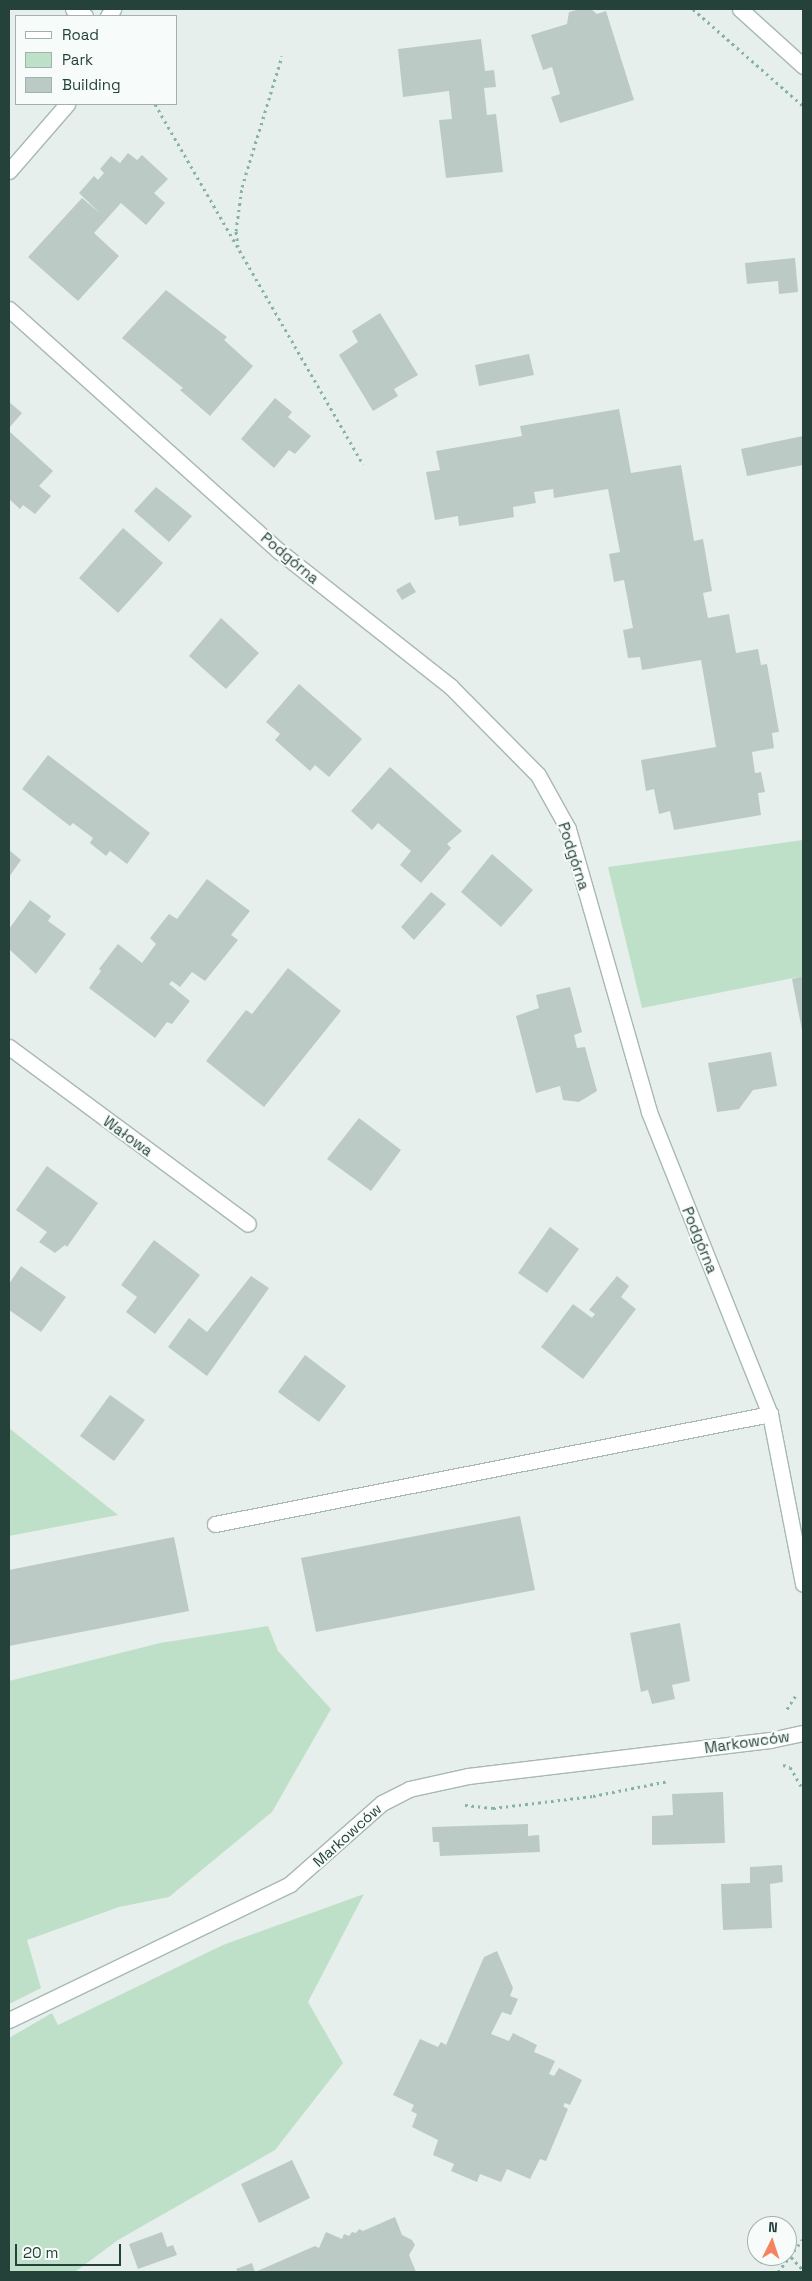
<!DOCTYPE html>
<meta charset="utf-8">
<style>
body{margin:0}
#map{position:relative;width:812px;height:2281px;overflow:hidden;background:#e6efeb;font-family:"Space Grotesk",sans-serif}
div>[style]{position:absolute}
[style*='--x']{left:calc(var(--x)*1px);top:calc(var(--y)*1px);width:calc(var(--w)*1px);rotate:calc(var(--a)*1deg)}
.green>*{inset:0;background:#bfe0c8}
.building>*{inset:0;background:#bbcac4}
.path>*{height:3px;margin-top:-1.5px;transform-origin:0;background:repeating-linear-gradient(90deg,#86b3a5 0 2.5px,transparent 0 6.5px)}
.roads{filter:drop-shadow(1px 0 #a8b8b2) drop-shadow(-1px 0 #a8b8b2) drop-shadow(0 1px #a8b8b2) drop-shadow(0 -1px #a8b8b2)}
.lane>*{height:15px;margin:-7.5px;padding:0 7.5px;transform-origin:7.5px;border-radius:7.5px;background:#fff}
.street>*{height:15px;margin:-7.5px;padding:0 7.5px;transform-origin:7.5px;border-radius:7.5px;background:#fff}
.secondary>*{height:15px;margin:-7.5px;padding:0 7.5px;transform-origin:7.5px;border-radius:7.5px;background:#fff}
span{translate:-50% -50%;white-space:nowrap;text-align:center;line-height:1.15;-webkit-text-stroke:4px #f7fbf9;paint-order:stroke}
.street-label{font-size:15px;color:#24423a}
.frame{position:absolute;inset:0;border:10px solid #24423a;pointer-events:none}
.legend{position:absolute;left:15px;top:15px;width:162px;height:90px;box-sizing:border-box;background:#f7fbf9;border:1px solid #a3b1ad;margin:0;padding:6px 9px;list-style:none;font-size:15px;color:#24423a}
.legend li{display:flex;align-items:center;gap:10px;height:25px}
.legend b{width:25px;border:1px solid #a3b1ad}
.north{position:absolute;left:747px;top:2216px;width:50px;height:50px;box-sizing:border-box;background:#f7fbf9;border:1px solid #a3b1ad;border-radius:50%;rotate:4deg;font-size:14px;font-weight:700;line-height:20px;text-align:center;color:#24423a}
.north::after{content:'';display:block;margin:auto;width:18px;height:22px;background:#f4845f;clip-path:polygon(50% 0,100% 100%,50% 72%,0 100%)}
.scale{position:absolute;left:15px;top:2244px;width:106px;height:22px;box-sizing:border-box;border:2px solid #24423a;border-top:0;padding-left:6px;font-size:15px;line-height:18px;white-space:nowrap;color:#24423a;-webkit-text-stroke:4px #f7fbf9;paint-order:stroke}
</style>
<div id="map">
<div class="green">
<i style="clip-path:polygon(803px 840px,803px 976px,642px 1008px,608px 867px)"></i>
<i style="clip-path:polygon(9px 1428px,118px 1515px,9px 1536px)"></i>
<i style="clip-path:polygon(268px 1626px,278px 1651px,331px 1709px,272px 1812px,169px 1897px,119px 1907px,27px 1940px,41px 1988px,9px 2004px,9px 1681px,160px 1643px)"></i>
<i style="clip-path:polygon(364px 1894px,308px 2002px,343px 2063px,275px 2150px,118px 2240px,75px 2272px,9px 2272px,9px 2038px,52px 2013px,58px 2025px,223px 1945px)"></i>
</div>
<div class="building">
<i style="clip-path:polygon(580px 9px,591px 9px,597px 14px,606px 11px,634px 100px,560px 123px,551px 97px,560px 94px,552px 67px,543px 70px,531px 35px,567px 24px,569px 12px)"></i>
<i style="clip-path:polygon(481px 39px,485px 71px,494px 70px,496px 87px,484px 88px,487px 115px,496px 114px,503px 172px,446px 178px,439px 120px,452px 119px,449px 91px,403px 97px,398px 49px)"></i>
<i style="clip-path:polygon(128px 153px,137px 160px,142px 155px,168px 179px,154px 193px,165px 203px,146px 225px,121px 203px,94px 233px,119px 256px,78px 301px,28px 257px,82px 198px,101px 214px,79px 193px,94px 176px,98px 180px,104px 173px,100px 169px,111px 156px,120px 163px)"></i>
<i style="clip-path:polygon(795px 258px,798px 292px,779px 294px,778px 281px,747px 284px,745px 263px)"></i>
<i style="clip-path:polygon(166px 290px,227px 337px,224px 340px,253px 366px,210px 416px,180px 390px,183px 388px,122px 338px)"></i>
<i style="clip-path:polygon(380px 313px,418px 375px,394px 389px,398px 396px,373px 411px,339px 355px,358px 342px,352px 331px)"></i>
<i style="clip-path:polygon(529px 354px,534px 375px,479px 386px,475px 365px)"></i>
<i style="clip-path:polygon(275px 398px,292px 412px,288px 417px,311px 436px,295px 454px,289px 450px,274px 468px,241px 439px)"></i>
<i style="clip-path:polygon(9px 402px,22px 413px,9px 428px)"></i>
<i style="clip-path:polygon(619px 409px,631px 473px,681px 465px,694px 541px,703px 539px,712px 591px,703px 593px,708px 618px,729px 614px,736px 653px,758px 649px,761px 665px,767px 664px,779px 732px,772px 733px,774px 748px,752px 752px,755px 773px,761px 772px,765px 792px,758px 793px,761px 815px,674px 830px,670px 811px,659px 814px,654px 789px,646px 791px,641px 760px,716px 747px,701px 660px,642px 670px,640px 657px,628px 658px,623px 630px,633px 628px,624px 580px,614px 582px,609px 554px,620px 552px,608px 489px,554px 498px,553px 489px,534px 492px,536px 503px,513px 507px,514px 517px,459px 526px,458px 516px,435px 520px,426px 472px,440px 470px,436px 451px,522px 436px,520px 426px)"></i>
<i style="clip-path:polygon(9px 431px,53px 471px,39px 486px,51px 496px,35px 514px,23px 505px,20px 509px,9px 499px)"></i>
<i style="clip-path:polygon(803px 436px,803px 465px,747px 476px,741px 449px)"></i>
<i style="clip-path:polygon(156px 487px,192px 516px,169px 542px,134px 511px)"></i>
<i style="clip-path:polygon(123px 528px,163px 563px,118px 613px,79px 578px)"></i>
<i style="clip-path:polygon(410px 582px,416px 592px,402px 600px,396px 590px)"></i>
<i style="clip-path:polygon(221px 618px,259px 653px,226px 689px,189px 656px)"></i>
<i style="clip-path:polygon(299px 684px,362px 739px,329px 777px,315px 765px,310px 771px,275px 740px,280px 734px,266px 722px)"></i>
<i style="clip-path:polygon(48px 755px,150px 833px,127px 864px,110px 851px,106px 856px,90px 843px,93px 838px,73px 823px,70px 826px,22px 789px)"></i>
<i style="clip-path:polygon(390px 767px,462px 831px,447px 844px,451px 848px,421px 883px,400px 865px,411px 851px,378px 823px,372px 830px,351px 811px)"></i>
<i style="clip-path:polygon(9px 850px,21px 860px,9px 877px)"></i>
<i style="clip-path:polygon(492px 854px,533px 890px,501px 927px,461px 892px)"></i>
<i style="clip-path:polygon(207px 879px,250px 911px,231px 935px,238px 940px,205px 981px,192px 972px,180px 987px,172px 981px,169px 984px,190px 1001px,172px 1024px,167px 1022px,155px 1038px,89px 988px,101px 971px,99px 969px,118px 944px,142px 963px,156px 944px,150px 938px,169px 914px,177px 919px)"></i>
<i style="clip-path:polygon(431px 892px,446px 904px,414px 940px,401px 927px)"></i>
<i style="clip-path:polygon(30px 900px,51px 916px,48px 921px,66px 934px,36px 974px,9px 949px,9px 929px)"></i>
<i style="clip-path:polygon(288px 968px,341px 1011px,264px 1107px,206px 1061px,246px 1010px,252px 1014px)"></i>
<i style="clip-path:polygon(803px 976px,803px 1030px,802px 1030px,792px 979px)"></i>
<i style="clip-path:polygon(570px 987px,582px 1032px,574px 1035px,577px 1048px,585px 1047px,597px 1091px,579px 1102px,563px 1100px,560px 1086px,536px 1093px,516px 1016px,539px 1008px,536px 995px)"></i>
<i style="clip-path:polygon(771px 1052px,777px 1086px,753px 1090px,739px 1109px,717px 1112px,708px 1063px)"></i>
<i style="clip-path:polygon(359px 1118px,401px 1150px,371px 1191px,327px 1159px)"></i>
<i style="clip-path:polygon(47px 1166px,98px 1203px,67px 1247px,65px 1245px,55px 1253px,39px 1242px,47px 1232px,16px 1210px)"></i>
<i style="clip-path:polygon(550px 1227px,579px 1249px,547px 1293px,518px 1273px)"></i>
<i style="clip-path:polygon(154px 1240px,200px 1275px,155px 1334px,126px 1312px,137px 1297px,121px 1285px)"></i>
<i style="clip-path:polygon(21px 1266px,66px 1297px,41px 1332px,9px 1310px,9px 1284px)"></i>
<i style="clip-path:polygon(251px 1276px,269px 1288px,207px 1376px,168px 1347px,189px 1318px,207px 1332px)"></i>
<i style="clip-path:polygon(617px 1276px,629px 1286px,621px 1297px,636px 1309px,583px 1379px,541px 1347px,573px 1304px,592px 1318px,595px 1314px,589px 1310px)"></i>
<i style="clip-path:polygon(305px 1355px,346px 1386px,319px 1422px,278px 1392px)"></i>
<i style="clip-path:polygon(110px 1395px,145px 1420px,114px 1461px,80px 1436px)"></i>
<i style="clip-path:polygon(520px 1516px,535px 1590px,316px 1632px,301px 1558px)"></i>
<i style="clip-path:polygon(174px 1537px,189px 1611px,9px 1646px,9px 1570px)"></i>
<i style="clip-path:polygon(680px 1623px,690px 1681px,672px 1685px,675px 1699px,652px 1704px,648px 1690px,641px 1692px,630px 1633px)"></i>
<i style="clip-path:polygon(723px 1792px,725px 1843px,652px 1845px,652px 1816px,673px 1815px,672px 1794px)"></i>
<i style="clip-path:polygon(528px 1824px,528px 1836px,539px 1835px,540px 1852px,440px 1856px,439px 1842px,433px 1842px,432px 1827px)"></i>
<i style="clip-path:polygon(782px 1865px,783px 1882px,770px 1884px,772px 1928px,723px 1930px,721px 1884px,750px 1883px,750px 1867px)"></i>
<i style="clip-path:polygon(497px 1951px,513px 1988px,510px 1996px,518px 1999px,511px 2015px,502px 2012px,491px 2034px,509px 2041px,513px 2033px,537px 2045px,534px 2052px,555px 2061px,549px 2074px,554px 2076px,559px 2068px,582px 2080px,570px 2105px,565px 2103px,563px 2106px,568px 2109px,546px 2161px,540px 2159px,530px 2179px,507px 2169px,501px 2182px,480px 2174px,477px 2182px,451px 2171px,454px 2164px,433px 2155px,438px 2140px,412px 2127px,417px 2114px,411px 2111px,414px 2105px,393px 2095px,420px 2039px,438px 2047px,441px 2042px,446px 2045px,484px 1957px)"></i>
<i style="clip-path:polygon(292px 2160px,310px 2198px,259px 2223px,241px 2184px)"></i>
<i style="clip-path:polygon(395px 2217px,402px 2235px,412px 2240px,415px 2245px,409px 2255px,416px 2272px,238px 2272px,236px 2269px,252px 2263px,255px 2272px,315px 2246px,319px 2248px,326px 2232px,342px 2239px,344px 2234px,349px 2236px,352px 2232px,356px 2233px,359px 2229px,363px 2231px)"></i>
<i style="clip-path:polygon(162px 2232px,167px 2247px,173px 2245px,177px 2255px,138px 2269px,129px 2244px)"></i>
</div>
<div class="path">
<i style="--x:693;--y:9;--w:147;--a:41.4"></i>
<i style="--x:155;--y:104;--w:416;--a:60"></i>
<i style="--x:238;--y:247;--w:16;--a:-97"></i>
<i style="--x:236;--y:231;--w:44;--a:-82.2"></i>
<i style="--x:242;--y:187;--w:137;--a:-73"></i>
<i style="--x:787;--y:1709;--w:17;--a:-57"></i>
<i style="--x:783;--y:1765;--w:7;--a:16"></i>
<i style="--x:790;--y:1767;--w:22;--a:60"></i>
<i style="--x:465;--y:1805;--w:28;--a:6"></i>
<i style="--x:493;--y:1808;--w:101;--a:-6.8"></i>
<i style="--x:593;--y:1796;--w:77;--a:-11.2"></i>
<i style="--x:791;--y:2257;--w:18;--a:47"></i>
<i style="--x:778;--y:2272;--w:41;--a:-52.9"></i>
</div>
<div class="roads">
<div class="lane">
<i style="--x:215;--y:1524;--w:566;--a:-11.21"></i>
</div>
<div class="street">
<i style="--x:73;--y:9;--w:14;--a:30"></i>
<i style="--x:108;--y:16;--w:9;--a:-54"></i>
<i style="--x:9;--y:171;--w:89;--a:-49.1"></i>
<i style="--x:9;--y:309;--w:363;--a:41.9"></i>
<i style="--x:279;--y:551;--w:218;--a:38.3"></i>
<i style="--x:450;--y:686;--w:125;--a:45.3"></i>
<i style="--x:538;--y:775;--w:62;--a:60.9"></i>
<i style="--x:568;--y:829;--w:294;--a:74"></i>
<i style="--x:649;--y:1112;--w:325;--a:68.2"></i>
<i style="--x:770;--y:1414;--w:173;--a:79"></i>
<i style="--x:9;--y:1047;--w:297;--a:36.5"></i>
<i style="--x:9;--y:2020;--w:312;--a:-25.8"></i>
<i style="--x:290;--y:1884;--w:123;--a:-41.4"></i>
<i style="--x:382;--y:1803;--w:30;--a:-27"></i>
<i style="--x:409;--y:1789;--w:60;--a:-12.4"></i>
<i style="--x:468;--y:1776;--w:304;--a:-6.8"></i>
<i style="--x:770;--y:1740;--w:34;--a:-12"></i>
</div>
<div class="secondary">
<i style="--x:740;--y:9;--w:85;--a:42.1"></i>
</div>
</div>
<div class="street-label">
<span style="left:290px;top:558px;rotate:40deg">Podgórna</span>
<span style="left:574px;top:856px;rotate:72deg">Podgórna</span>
<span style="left:128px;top:1136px;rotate:36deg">Wałowa</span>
<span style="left:700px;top:1240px;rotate:68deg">Podgórna</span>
<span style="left:747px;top:1742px;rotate:-8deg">Markowców</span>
<span style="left:347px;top:1835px;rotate:-42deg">Markowców</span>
</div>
<div class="frame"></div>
<ul class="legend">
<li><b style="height:6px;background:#fff"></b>Road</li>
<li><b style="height:14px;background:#bfe0c8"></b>Park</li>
<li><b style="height:14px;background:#bbcac4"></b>Building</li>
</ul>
<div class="north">N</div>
<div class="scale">20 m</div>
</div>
